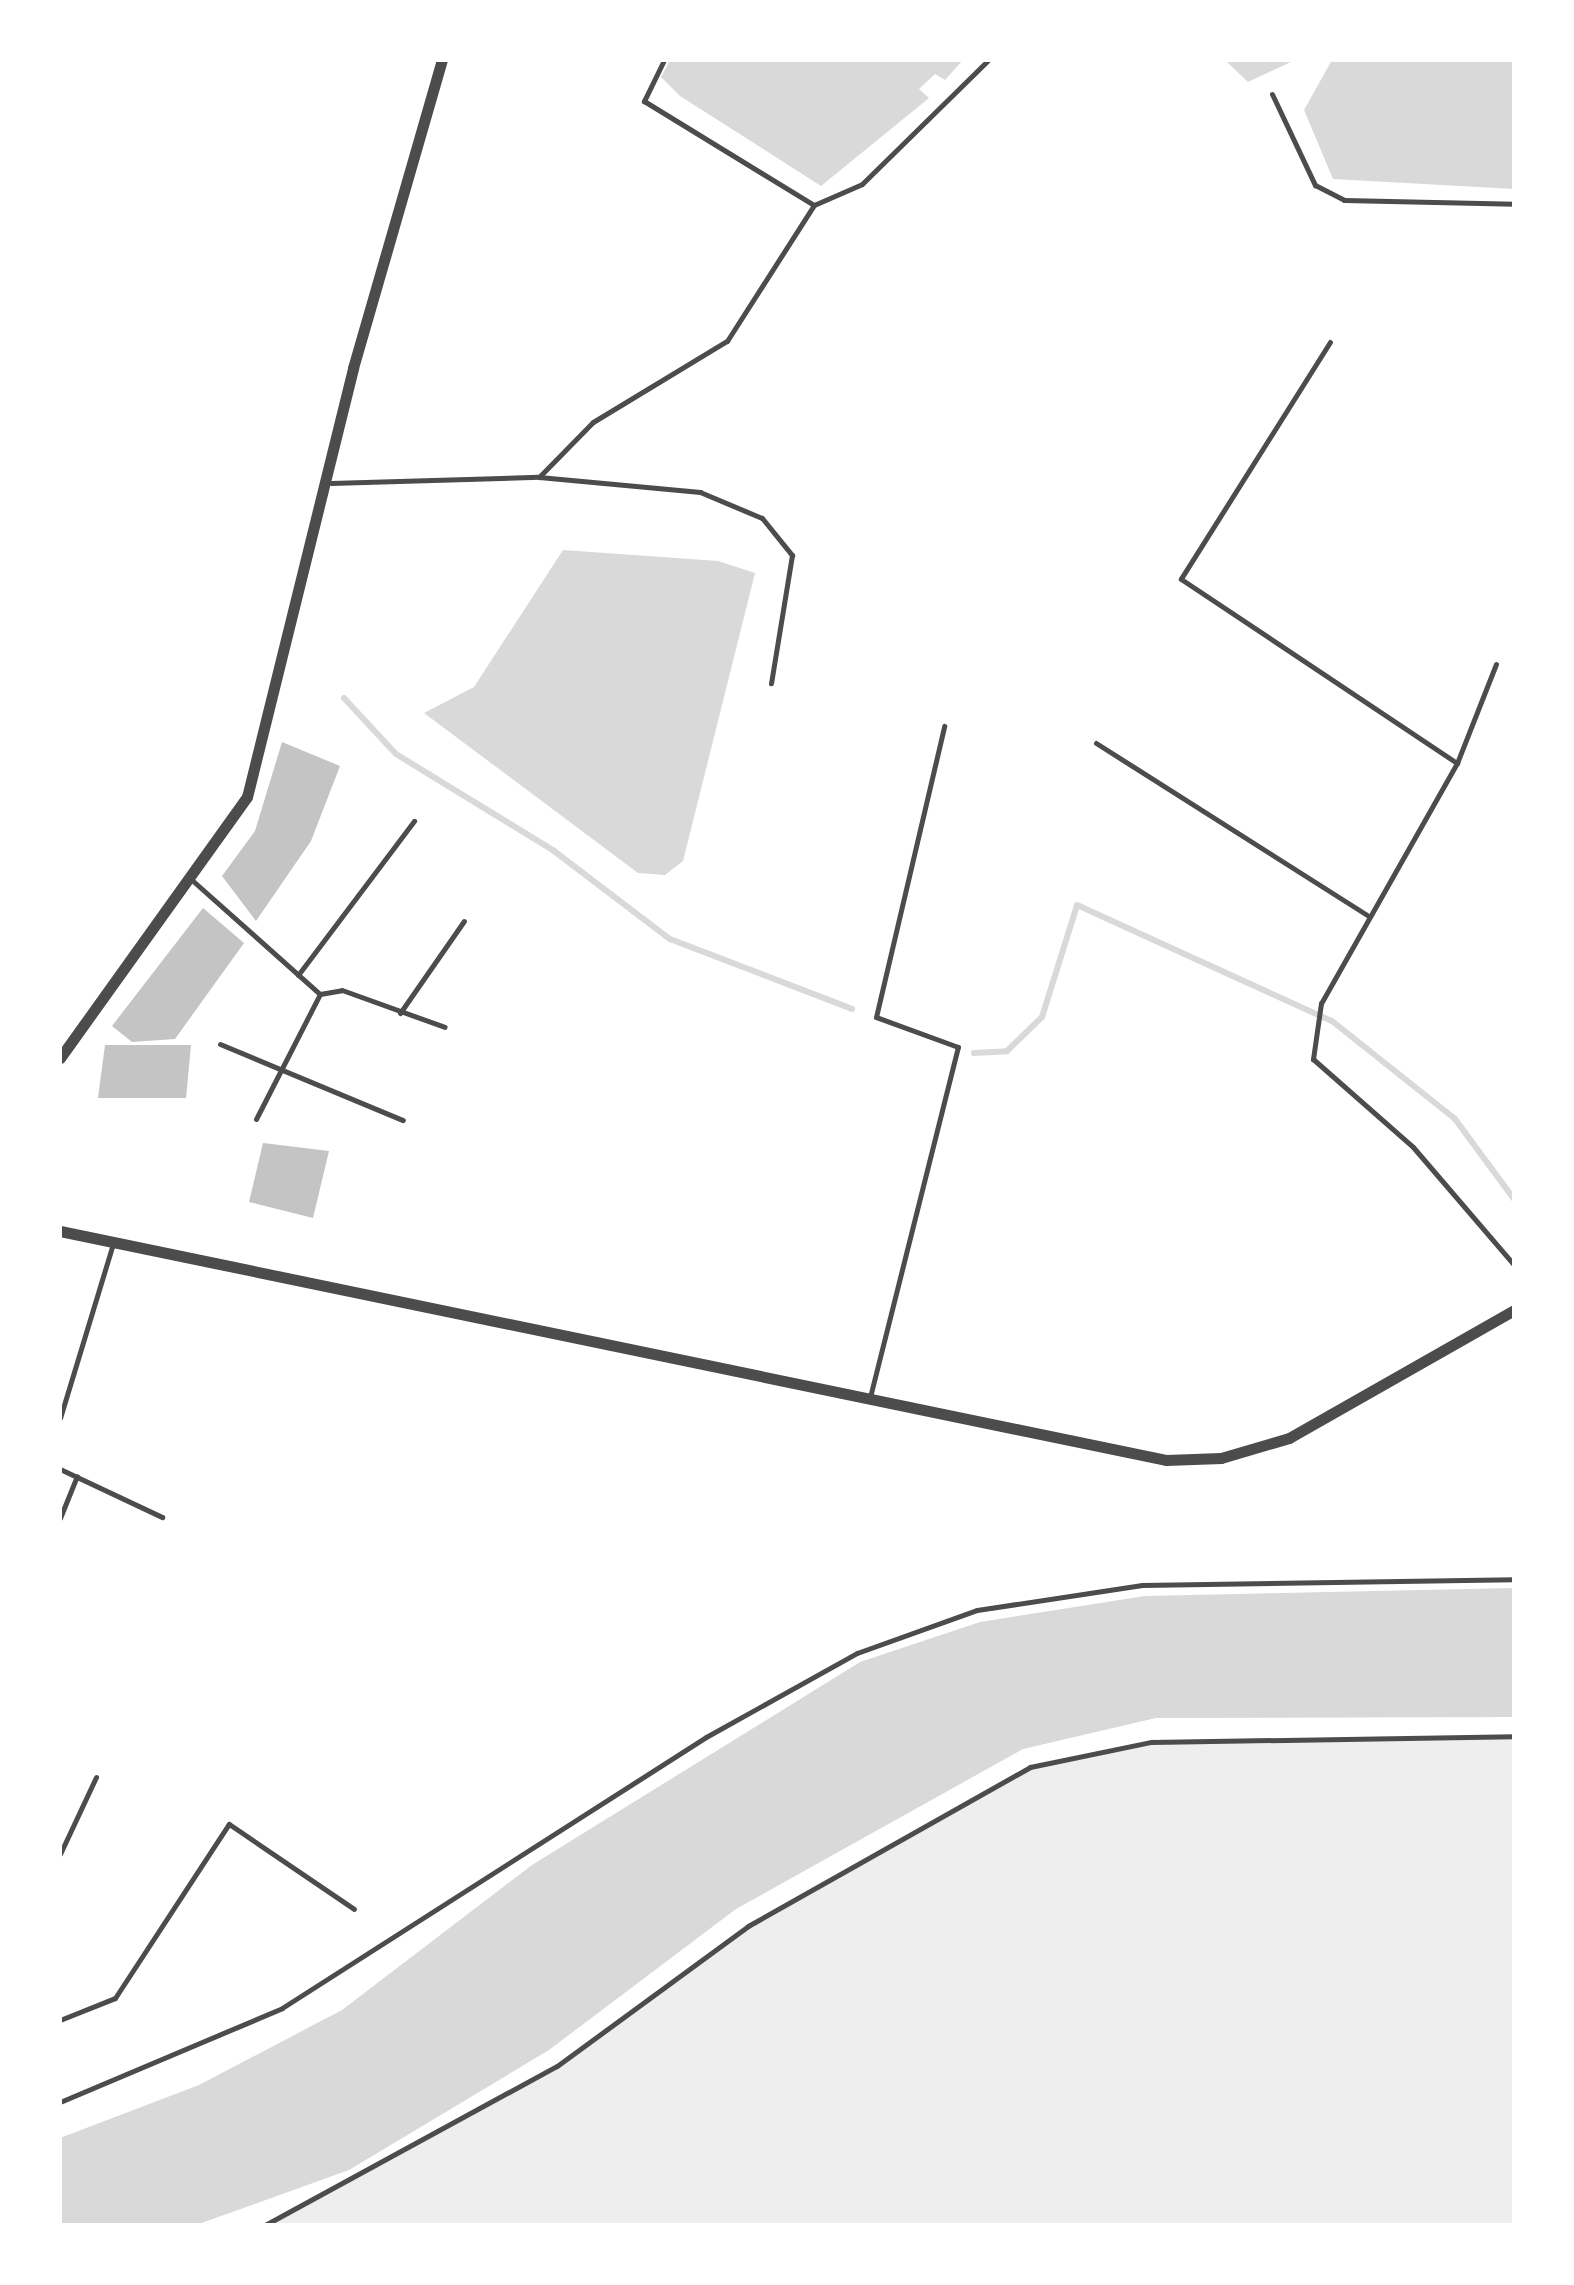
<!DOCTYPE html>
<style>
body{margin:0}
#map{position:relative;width:1574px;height:2285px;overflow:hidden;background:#fff;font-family:"DejaVu Sans",sans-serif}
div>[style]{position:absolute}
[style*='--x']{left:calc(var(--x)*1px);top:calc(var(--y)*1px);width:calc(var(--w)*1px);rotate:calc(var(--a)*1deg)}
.green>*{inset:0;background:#eee}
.water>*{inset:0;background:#d9d9d9}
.stream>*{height:6px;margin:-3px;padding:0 3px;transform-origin:3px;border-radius:3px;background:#d9d9d9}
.building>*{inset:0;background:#c4c4c4}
.path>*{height:4px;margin:-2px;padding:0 2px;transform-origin:2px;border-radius:2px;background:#111}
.service>*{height:5px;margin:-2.5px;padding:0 2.5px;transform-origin:2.5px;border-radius:2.5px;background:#4c4c4c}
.tertiary>*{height:11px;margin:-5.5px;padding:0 5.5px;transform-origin:5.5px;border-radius:5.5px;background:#4c4c4c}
span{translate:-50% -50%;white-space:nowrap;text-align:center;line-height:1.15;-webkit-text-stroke:8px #fff;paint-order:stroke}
.frame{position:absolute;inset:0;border:62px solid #fff;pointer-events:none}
</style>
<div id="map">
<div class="green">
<i style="clip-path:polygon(1514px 1736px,1514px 2225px,265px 2225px,557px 2066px,748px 1926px,1030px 1767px,1151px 1742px)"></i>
</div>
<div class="water">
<i style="clip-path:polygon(670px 60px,963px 60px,945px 80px,935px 74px,919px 89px,929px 98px,821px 186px,680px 96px,661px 77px)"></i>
<i style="clip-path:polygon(1225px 60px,1295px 60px,1248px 82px)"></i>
<i style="clip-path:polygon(1332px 60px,1514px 60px,1514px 189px,1333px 179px,1304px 110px)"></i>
<i style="clip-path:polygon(563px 550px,718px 561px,755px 573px,683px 861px,665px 875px,638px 873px,424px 713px,474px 687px)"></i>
<i style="clip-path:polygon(1514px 1588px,1514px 1717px,1156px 1718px,1023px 1749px,736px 1909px,549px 2050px,349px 2170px,196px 2225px,60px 2225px,60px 2138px,199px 2085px,342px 2010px,532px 1865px,860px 1662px,980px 1622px,1145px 1596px)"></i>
</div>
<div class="stream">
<i style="--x:344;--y:698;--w:76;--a:47.1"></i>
<i style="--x:396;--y:754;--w:185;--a:31.5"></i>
<i style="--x:554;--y:851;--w:146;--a:37.2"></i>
<i style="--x:670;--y:939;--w:195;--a:21"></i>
<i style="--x:974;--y:1053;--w:33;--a:-3"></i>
<i style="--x:1007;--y:1051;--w:49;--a:-44.2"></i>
<i style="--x:1042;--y:1017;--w:117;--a:-72.6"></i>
<i style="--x:1077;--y:905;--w:280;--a:24.5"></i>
<i style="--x:1332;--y:1021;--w:157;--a:38.5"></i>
<i style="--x:1455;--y:1119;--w:99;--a:53.6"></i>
</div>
<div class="building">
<i style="clip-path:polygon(282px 742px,340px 766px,311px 841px,256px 921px,222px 876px,255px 831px)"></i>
<i style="clip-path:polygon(203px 908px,244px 943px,175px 1039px,132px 1042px,112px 1026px)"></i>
<i style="clip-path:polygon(105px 1045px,191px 1045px,186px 1098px,98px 1098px)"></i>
<i style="clip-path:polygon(263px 1143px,329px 1151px,313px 1218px,249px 1202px)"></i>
</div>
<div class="path">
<i style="--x:60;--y:83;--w:55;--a:90"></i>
<i style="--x:60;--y:379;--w:61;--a:90"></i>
</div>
<div class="service">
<i style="--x:664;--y:60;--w:46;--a:116"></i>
<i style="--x:644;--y:101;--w:199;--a:31.5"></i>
<i style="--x:1272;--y:94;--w:101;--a:64.7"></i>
<i style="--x:1315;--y:185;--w:33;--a:27"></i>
<i style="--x:1344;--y:200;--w:170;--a:1.3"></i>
<i style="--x:1330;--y:342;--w:280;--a:122.2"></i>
<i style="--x:1181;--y:579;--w:332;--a:33.7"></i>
<i style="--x:539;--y:477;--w:77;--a:-45.5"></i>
<i style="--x:593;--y:422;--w:157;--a:-31.2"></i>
<i style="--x:727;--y:341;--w:161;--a:-57.4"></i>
<i style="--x:814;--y:205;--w:52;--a:-23.6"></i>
<i style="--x:862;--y:184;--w:177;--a:-44.5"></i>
<i style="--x:331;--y:483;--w:208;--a:-1.7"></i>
<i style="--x:539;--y:477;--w:162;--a:5.3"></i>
<i style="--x:700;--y:492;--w:67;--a:22.8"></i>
<i style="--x:762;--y:518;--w:48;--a:51"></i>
<i style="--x:792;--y:555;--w:130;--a:99.3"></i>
<i style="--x:1496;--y:664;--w:106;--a:111.5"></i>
<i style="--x:1457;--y:763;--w:276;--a:119.5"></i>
<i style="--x:1321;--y:1003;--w:57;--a:98.1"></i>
<i style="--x:1313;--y:1059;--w:133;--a:41.3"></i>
<i style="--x:1413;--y:1147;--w:155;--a:49.4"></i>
<i style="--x:1096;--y:743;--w:321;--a:32.4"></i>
<i style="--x:193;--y:881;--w:170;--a:41.7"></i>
<i style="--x:320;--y:994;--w:22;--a:-10"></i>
<i style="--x:342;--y:990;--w:109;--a:19.8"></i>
<i style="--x:298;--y:975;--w:193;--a:-53"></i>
<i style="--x:400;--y:1013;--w:112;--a:-55.2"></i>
<i style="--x:220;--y:1044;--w:198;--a:22.6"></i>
<i style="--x:256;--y:1119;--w:140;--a:-62.9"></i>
<i style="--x:870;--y:1397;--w:361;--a:-75.9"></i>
<i style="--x:958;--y:1047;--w:87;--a:-159.9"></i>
<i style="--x:876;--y:1017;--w:299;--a:-76.8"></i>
<i style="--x:60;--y:1418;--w:182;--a:-73.1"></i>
<i style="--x:60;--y:1469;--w:113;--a:25.2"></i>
<i style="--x:60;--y:1518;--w:45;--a:-68"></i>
<i style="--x:60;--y:1854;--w:85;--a:-64.9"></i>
<i style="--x:60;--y:2020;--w:59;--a:-21.8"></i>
<i style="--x:115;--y:1998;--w:208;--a:-56.8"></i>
<i style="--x:229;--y:1824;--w:151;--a:34.2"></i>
<i style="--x:60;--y:2102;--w:241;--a:-22.9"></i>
<i style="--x:282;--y:2008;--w:503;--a:-32.58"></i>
<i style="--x:706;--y:1737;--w:173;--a:-29.1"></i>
<i style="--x:857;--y:1653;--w:127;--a:-19.7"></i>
<i style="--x:977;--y:1610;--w:167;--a:-8.6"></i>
<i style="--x:1142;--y:1585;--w:372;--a:-0.9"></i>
<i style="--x:265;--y:2225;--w:332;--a:-28.6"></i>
<i style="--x:557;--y:2066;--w:237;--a:-36.2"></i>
<i style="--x:748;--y:1926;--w:324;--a:-29.4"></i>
<i style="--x:1030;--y:1767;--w:124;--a:-11.7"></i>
<i style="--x:1151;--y:1742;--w:363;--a:-0.9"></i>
</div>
<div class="tertiary">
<i style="--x:60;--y:1058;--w:321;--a:-54.4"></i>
<i style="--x:247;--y:797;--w:442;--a:-76.1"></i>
<i style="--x:353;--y:368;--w:321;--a:-73.9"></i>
<i style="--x:60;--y:1231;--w:1129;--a:11.7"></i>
<i style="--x:1166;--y:1460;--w:55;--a:-2.1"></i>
<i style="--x:1221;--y:1458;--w:71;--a:-16.4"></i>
<i style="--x:1289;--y:1438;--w:259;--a:-29.6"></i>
</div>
<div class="frame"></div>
</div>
